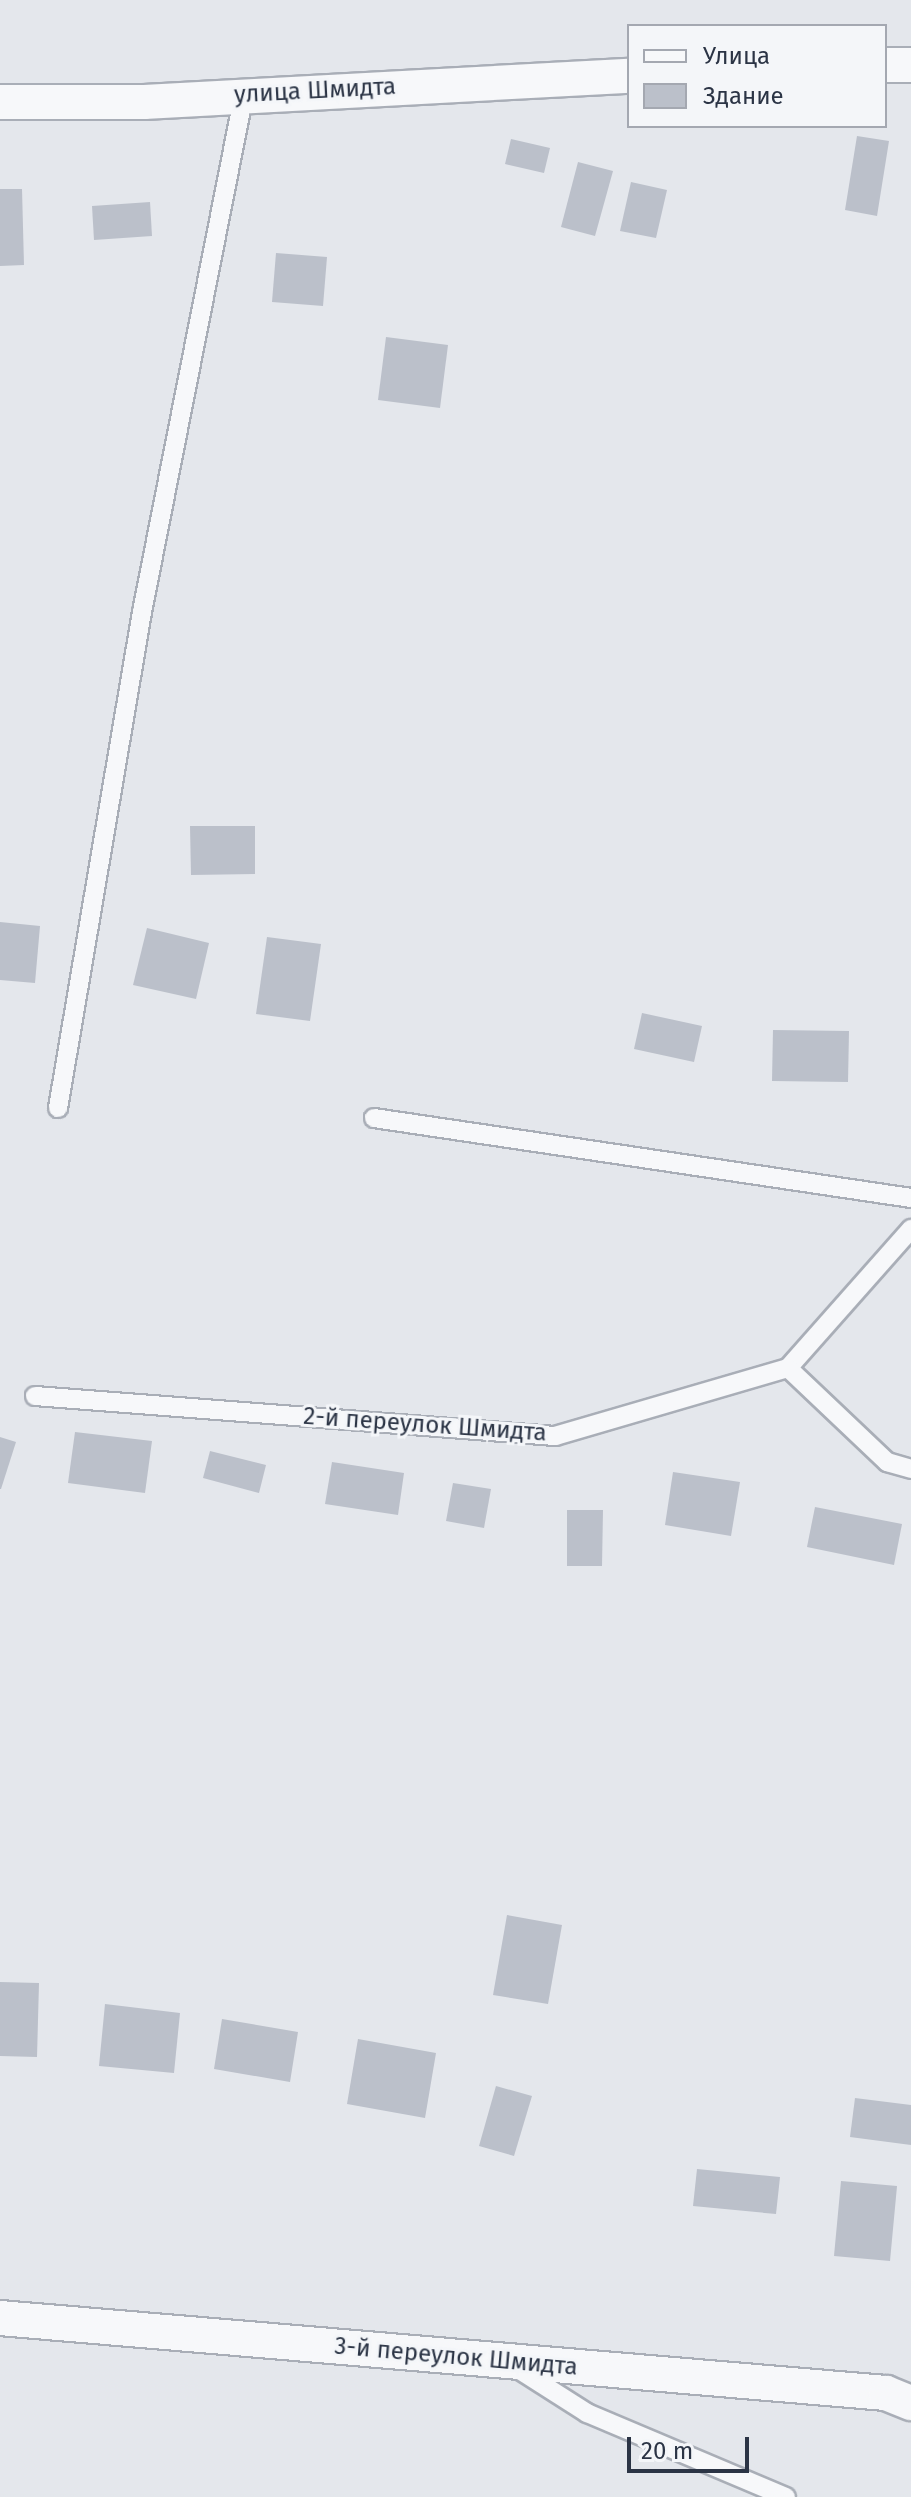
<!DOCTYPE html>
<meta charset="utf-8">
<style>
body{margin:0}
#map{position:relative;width:911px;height:2497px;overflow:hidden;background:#e4e7ec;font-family:"Fira Sans",sans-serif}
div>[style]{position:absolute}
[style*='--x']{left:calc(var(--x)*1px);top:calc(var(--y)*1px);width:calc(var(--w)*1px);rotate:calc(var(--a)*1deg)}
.building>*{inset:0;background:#bbc0ca}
.roads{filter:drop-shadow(2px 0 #a9aeb7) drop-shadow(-2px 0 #a9aeb7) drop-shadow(0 2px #a9aeb7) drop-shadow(0 -2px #a9aeb7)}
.lane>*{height:18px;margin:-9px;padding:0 9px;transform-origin:9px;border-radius:9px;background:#f7f8fa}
.street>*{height:34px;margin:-17px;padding:0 17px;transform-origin:17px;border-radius:17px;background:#f7f8fa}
span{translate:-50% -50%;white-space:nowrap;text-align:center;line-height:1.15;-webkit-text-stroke:6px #f4f6f9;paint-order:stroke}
.street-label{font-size:24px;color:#2b3445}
.legend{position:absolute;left:627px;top:24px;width:260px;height:104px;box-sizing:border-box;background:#f4f6f9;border:2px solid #a4a8b1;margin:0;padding:10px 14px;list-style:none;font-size:24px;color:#2b3445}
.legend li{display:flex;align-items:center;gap:16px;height:40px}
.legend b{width:40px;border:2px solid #a4a8b1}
.scale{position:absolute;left:627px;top:2437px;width:122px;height:36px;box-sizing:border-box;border:4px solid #2b3445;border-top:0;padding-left:10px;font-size:24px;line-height:28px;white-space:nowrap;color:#2b3445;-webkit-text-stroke:6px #f4f6f9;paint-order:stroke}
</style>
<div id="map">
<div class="building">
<i style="clip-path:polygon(857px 136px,889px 141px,877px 216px,845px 210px)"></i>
<i style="clip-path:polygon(511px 139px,550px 148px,544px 173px,505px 164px)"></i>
<i style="clip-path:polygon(578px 162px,613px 171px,595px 236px,561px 227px)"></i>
<i style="clip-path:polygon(631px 182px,667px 190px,656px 238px,620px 231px)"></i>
<i style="clip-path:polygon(0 189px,22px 189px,24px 265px,0 266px)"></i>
<i style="clip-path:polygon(150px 202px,152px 236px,94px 240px,92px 206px)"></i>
<i style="clip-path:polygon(276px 253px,327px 257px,323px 306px,272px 302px)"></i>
<i style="clip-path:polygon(386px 337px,448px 345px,440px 408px,378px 400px)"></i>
<i style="clip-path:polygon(190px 826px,255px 826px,255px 874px,191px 875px)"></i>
<i style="clip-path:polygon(0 922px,40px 926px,35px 983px,0 980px)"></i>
<i style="clip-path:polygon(147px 928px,209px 943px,196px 999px,133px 985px)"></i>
<i style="clip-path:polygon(267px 937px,321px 944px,310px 1021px,256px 1014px)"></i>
<i style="clip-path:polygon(642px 1013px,702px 1026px,694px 1062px,634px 1049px)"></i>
<i style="clip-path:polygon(773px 1030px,849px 1031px,848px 1082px,772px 1081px)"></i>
<i style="clip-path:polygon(75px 1432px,152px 1441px,145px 1493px,68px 1483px)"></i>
<i style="clip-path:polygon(0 1437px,16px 1442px,1px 1489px,0 1489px)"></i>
<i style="clip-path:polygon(210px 1451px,266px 1465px,259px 1493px,203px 1478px)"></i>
<i style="clip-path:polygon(332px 1462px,404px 1473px,398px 1515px,325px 1504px)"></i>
<i style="clip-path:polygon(673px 1472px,740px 1482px,731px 1536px,665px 1525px)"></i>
<i style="clip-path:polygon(453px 1483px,491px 1489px,484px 1528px,446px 1521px)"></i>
<i style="clip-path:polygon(815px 1507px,902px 1524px,894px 1565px,807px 1547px)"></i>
<i style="clip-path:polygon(567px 1510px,603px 1510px,602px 1566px,567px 1566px)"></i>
<i style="clip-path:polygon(507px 1915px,562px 1925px,548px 2004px,493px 1995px)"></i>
<i style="clip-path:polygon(0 1982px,39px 1983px,37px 2057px,0 2056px)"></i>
<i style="clip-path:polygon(105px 2004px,180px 2013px,174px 2073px,99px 2066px)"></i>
<i style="clip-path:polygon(222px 2019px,298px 2032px,290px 2082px,214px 2069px)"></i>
<i style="clip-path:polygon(358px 2039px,436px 2053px,425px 2118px,347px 2104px)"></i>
<i style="clip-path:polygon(496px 2086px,532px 2096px,514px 2156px,479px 2146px)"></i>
<i style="clip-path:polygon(855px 2098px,911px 2105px,911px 2145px,850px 2137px)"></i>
<i style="clip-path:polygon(697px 2169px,780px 2177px,776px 2214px,693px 2206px)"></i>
<i style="clip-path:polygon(841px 2181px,897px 2186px,890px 2261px,834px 2256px)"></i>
</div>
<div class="roads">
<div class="lane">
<i style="--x:58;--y:1108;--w:503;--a:-80.39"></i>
<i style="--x:142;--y:612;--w:528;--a:-78.86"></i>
<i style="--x:374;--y:1118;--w:543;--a:8.47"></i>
<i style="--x:788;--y:1368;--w:186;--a:-48.5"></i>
<i style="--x:35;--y:1396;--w:522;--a:4.4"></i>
<i style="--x:555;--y:1436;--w:243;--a:-16.3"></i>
<i style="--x:788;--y:1368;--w:137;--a:43.5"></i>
<i style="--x:887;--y:1462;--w:25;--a:16"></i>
<i style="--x:518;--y:2369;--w:82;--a:32.5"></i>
<i style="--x:587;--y:2413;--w:216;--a:22.9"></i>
</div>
<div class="street">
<i style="--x:885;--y:65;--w:26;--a:0"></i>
<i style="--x:0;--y:102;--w:144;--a:0"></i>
<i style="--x:144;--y:102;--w:486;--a:-3.1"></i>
<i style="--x:0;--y:2318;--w:889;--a:4.84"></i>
<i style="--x:886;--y:2393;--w:27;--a:22"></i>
</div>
</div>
<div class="street-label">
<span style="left:315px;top:91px;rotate:-3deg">улица Шмидта</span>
<span style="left:425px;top:1425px;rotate:4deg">2-й переулок Шмидта</span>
<span style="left:456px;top:2357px;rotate:5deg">3-й переулок Шмидта</span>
</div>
<ul class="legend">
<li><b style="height:10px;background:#f7f8fa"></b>Улица</li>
<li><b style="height:22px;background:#bbc0ca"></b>Здание</li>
</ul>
<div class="scale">20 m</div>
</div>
